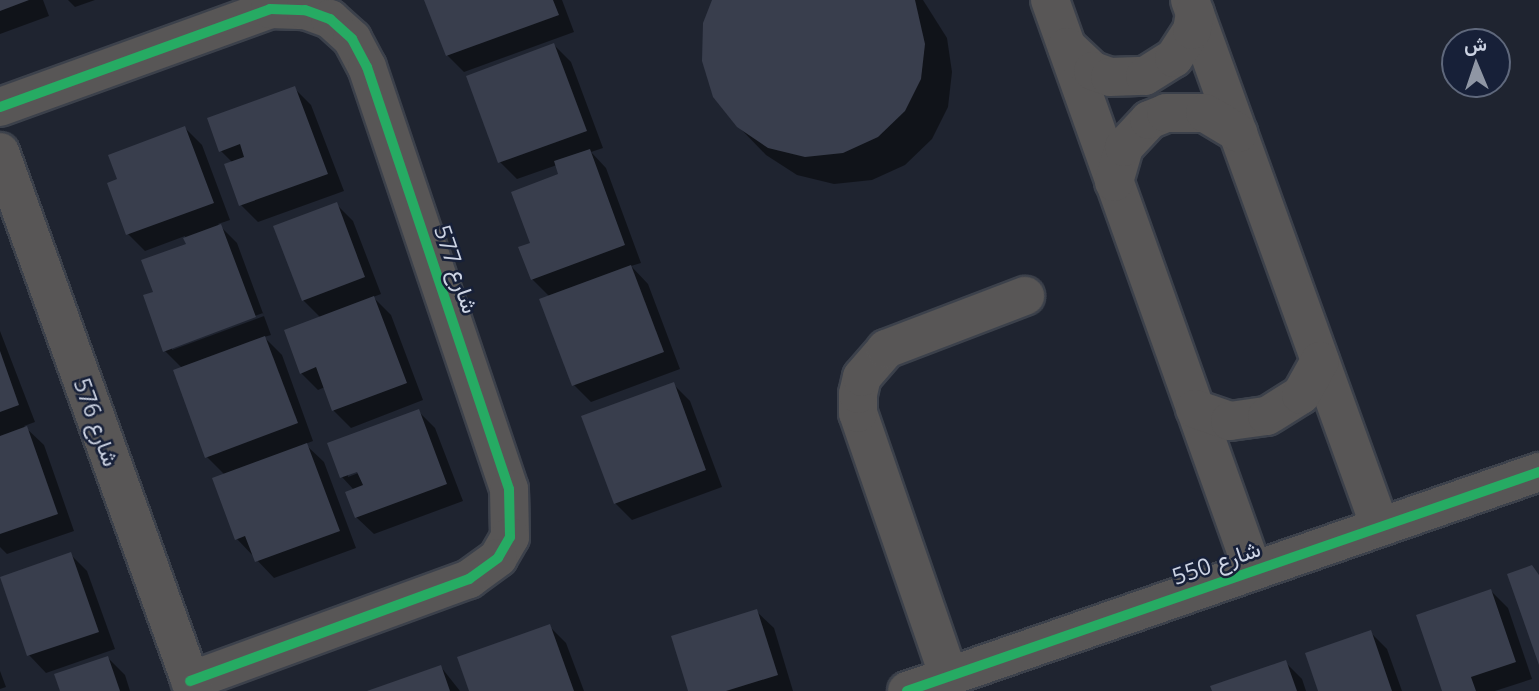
<!DOCTYPE html>
<meta charset="utf-8">
<style>
body{margin:0}
#map{position:relative;width:1539px;height:691px;overflow:hidden;background:#1f2430;font-family:"Open Sans",Vazirmatn,sans-serif}
div>[style]{position:absolute}
[style*='--x']{left:calc(var(--x)*1px);top:calc(var(--y)*1px);width:calc(var(--w)*1px);rotate:calc(var(--a)*1deg)}
.shadow>*{inset:0;background:#0007}
.building>*{inset:0;background:#393e4d}
.roads{filter:drop-shadow(2px 0 #3c414b) drop-shadow(-2px 0 #3c414b) drop-shadow(0 2px #3c414b) drop-shadow(0 -2px #3c414b)}
.minor>*{height:38px;margin:-19px;padding:0 19px;transform-origin:19px;border-radius:19px;background:#585656}
.cycleway>*{height:10px;margin:-5px;padding:0 5px;transform-origin:5px;border-radius:5px;background:#26ab63}
span{translate:-50% -50%;white-space:nowrap;text-align:center;line-height:1.15;-webkit-text-stroke:5px #172038;paint-order:stroke}
.street-label{font-size:23px;color:#ccd3e3}
.north{position:absolute;left:1441px;top:28px;width:70px;height:70px;box-sizing:border-box;background:#172038;border:2px solid #5f687c;border-radius:50%;rotate:358deg;font-size:19px;font-weight:700;line-height:28px;text-align:center;color:#ccd3e3}
.north::after{content:'';display:block;margin:auto;width:24px;height:32px;background:#8f96a4;clip-path:polygon(50% 0,100% 100%,50% 72%,0 100%)}
</style>
<div id="map">
<div class="shadow">
<i style="clip-path:polygon(0 0,43px 0,49px 16px,0 34px)"></i>
<i style="clip-path:polygon(68px 0,95px 0,75px 7px)"></i>
<i style="clip-path:polygon(426px 0,562px 0,574px 32px,464px 72px,447px 55px)"></i>
<i style="clip-path:polygon(714px 0,923px 0,947px 38px,952px 72px,948px 107px,932px 139px,905px 165px,872px 180px,834px 184px,797px 175px,766px 155px,738px 126px)"></i>
<i style="clip-path:polygon(554px 45px,571px 62px,603px 148px,591px 152px,606px 168px,641px 263px,631px 266px,648px 284px,680px 369px,591px 402px,574px 385px,550px 297px,532px 279px,532px 245px,560px 175px,557px 165px,517px 179px,500px 162px,468px 77px)"></i>
<i style="clip-path:polygon(294px 88px,311px 105px,344px 191px,258px 222px,241px 205px,233px 163px,221px 151px)"></i>
<i style="clip-path:polygon(evenodd,185px 128px,202px 145px,230px 220px,218px 224px,237px 243px,271px 335px,264px 337px,282px 355px,313px 441px,305px 444px,324px 462px,356px 548px,274px 578px,237px 539px,225px 475px,207px 457px,182px 368px,165px 351px,155px 293px,188px 245px,185px 236px,145px 251px,128px 234px,120px 180px,185px 128px,263px 313px,264px 316px,172px 350px,172px 347px,263px 313px)"></i>
<i style="clip-path:polygon(336px 204px,353px 221px,381px 294px,373px 297px,391px 315px,423px 400px,351px 428px,334px 411px,325px 387px,318px 390px,301px 373px,321px 318px,303px 300px)"></i>
<i style="clip-path:polygon(0 331px,35px 422px,24px 426px,44px 445px,74px 531px,7px 554px,0 547px)"></i>
<i style="clip-path:polygon(673px 384px,690px 401px,722px 487px,632px 520px,615px 503px)"></i>
<i style="clip-path:polygon(evenodd,418px 411px,435px 428px,463px 501px,374px 534px,356px 517px,354px 490px,342px 477px,418px 411px,366px 470px,348px 477px,348px 473px,366px 470px)"></i>
<i style="clip-path:polygon(70px 554px,87px 571px,115px 649px,46px 673px,29px 655px,2px 578px)"></i>
<i style="clip-path:polygon(1491px 591px,1508px 608px,1532px 679px,1495px 691px,1444px 691px)"></i>
<i style="clip-path:polygon(756px 611px,774px 628px,793px 691px,690px 691px)"></i>
<i style="clip-path:polygon(549px 626px,566px 643px,584px 691px,471px 691px)"></i>
<i style="clip-path:polygon(1370px 632px,1387px 649px,1402px 691px,1320px 691px)"></i>
<i style="clip-path:polygon(108px 658px,125px 675px,130px 691px,62px 691px)"></i>
<i style="clip-path:polygon(1285px 662px,1302px 679px,1306px 691px,1214px 691px)"></i>
<i style="clip-path:polygon(441px 667px,460px 691px,371px 691px)"></i>
<i style="clip-path:polygon(0 671px,6px 687px,0 689px)"></i>
</div>
<div class="building">
<i style="clip-path:polygon(0 0,29px 0,0 11px)"></i>
<i style="clip-path:polygon(424px 0,553px 0,559px 15px,446px 56px)"></i>
<i style="clip-path:polygon(712px 0,915px 0,925px 44px,921px 79px,905px 111px,878px 137px,843px 153px,805px 157px,768px 148px,737px 127px,713px 97px,702px 61px,703px 23px)"></i>
<i style="clip-path:polygon(554px 43px,587px 131px,498px 163px,466px 76px)"></i>
<i style="clip-path:polygon(295px 86px,328px 174px,239px 206px,224px 164px,244px 157px,240px 144px,219px 152px,207px 118px)"></i>
<i style="clip-path:polygon(185px 126px,214px 203px,126px 235px,107px 183px,117px 179px,108px 155px)"></i>
<i style="clip-path:polygon(590px 149px,625px 245px,531px 280px,518px 247px,530px 243px,511px 192px,558px 174px,554px 161px)"></i>
<i style="clip-path:polygon(337px 202px,365px 277px,302px 301px,273px 226px)"></i>
<i style="clip-path:polygon(221px 224px,256px 317px,163px 352px,143px 295px,153px 292px,141px 260px,186px 244px,183px 238px)"></i>
<i style="clip-path:polygon(631px 265px,664px 352px,572px 386px,539px 299px)"></i>
<i style="clip-path:polygon(374px 296px,407px 383px,332px 411px,316px 367px,300px 374px,284px 330px)"></i>
<i style="clip-path:polygon(265px 336px,298px 423px,205px 458px,173px 370px)"></i>
<i style="clip-path:polygon(0 351px,19px 405px,0 412px)"></i>
<i style="clip-path:polygon(674px 382px,706px 470px,614px 504px,581px 416px)"></i>
<i style="clip-path:polygon(419px 409px,447px 484px,355px 518px,345px 492px,363px 485px,357px 472px,340px 478px,327px 443px)"></i>
<i style="clip-path:polygon(27px 426px,58px 514px,0 534px,0 436px)"></i>
<i style="clip-path:polygon(307px 443px,340px 531px,255px 562px,245px 536px,235px 540px,212px 478px)"></i>
<i style="clip-path:polygon(71px 552px,99px 632px,27px 656px,0 577px)"></i>
<i style="clip-path:polygon(1532px 565px,1539px 575px,1539px 665px,1507px 574px)"></i>
<i style="clip-path:polygon(1491px 589px,1516px 662px,1471px 677px,1476px 691px,1442px 691px,1416px 615px)"></i>
<i style="clip-path:polygon(757px 609px,778px 675px,726px 691px,688px 691px,671px 636px)"></i>
<i style="clip-path:polygon(550px 624px,574px 691px,469px 691px,457px 657px)"></i>
<i style="clip-path:polygon(1371px 630px,1392px 691px,1318px 691px,1305px 653px)"></i>
<i style="clip-path:polygon(108px 656px,120px 691px,60px 691px,54px 674px)"></i>
<i style="clip-path:polygon(1286px 660px,1297px 691px,1212px 691px,1210px 686px)"></i>
<i style="clip-path:polygon(441px 665px,450px 691px,367px 691px)"></i>
</div>
<div class="roads">
<div class="minor">
<i style="--x:1050;--y:0;--w:606;--a:70.43"></i>
<i style="--x:1190;--y:0;--w:560;--a:70.17"></i>
<i style="--x:1067;--y:47;--w:35;--a:43"></i>
<i style="--x:1093;--y:71;--w:18;--a:19"></i>
<i style="--x:1110;--y:77;--w:35;--a:-2"></i>
<i style="--x:1145;--y:76;--w:34;--a:-32"></i>
<i style="--x:1174;--y:58;--w:33;--a:-57"></i>
<i style="--x:1192;--y:30;--w:17;--a:-80"></i>
<i style="--x:0;--y:107;--w:287;--a:-19.9"></i>
<i style="--x:270;--y:9;--w:35;--a:2"></i>
<i style="--x:305;--y:10;--w:27;--a:20"></i>
<i style="--x:330;--y:19;--w:30;--a:42"></i>
<i style="--x:352;--y:39;--w:32;--a:62"></i>
<i style="--x:367;--y:67;--w:445;--a:71.4"></i>
<i style="--x:509;--y:489;--w:48;--a:88.8"></i>
<i style="--x:510;--y:537;--w:24;--a:120"></i>
<i style="--x:498;--y:558;--w:36;--a:144"></i>
<i style="--x:469;--y:579;--w:297;--a:159.9"></i>
<i style="--x:0;--y:152;--w:573;--a:70.2"></i>
<i style="--x:1114;--y:182;--w:36;--a:-74"></i>
<i style="--x:1124;--y:147;--w:37;--a:-47"></i>
<i style="--x:1149;--y:120;--w:18;--a:-22"></i>
<i style="--x:1166;--y:113;--w:39;--a:0"></i>
<i style="--x:1205;--y:113;--w:39;--a:31"></i>
<i style="--x:1195;--y:409;--w:37;--a:19"></i>
<i style="--x:1230;--y:421;--w:37;--a:-8"></i>
<i style="--x:1267;--y:416;--w:40;--a:-32"></i>
<i style="--x:1301;--y:395;--w:39;--a:-61"></i>
<i style="--x:949;--y:677;--w:279;--a:-109"></i>
<i style="--x:858;--y:413;--w:19;--a:-90"></i>
<i style="--x:858;--y:394;--w:17;--a:-77"></i>
<i style="--x:862;--y:377;--w:37;--a:-49"></i>
<i style="--x:886;--y:349;--w:149;--a:-20.9"></i>
<i style="--x:907;--y:691;--w:669;--a:-19.11"></i>
</div>
</div>
<div class="cycleway">
<i style="--x:0;--y:107;--w:287;--a:-19.9"></i>
<i style="--x:270;--y:9;--w:35;--a:2"></i>
<i style="--x:305;--y:10;--w:27;--a:20"></i>
<i style="--x:330;--y:19;--w:30;--a:42"></i>
<i style="--x:352;--y:39;--w:32;--a:62"></i>
<i style="--x:367;--y:67;--w:445;--a:71.4"></i>
<i style="--x:509;--y:489;--w:48;--a:88.8"></i>
<i style="--x:510;--y:537;--w:24;--a:120"></i>
<i style="--x:498;--y:558;--w:36;--a:144"></i>
<i style="--x:469;--y:579;--w:297;--a:159.9"></i>
<i style="--x:907;--y:691;--w:669;--a:-19.11"></i>
</div>
<div class="street-label">
<span style="left:457px;top:269px;rotate:71deg">شارع 577</span>
<span style="left:97px;top:422px;rotate:70deg">شارع 576</span>
<span style="left:1216px;top:562px;rotate:-19deg">شارع 550</span>
</div>
<div class="north">ش</div>
</div>
